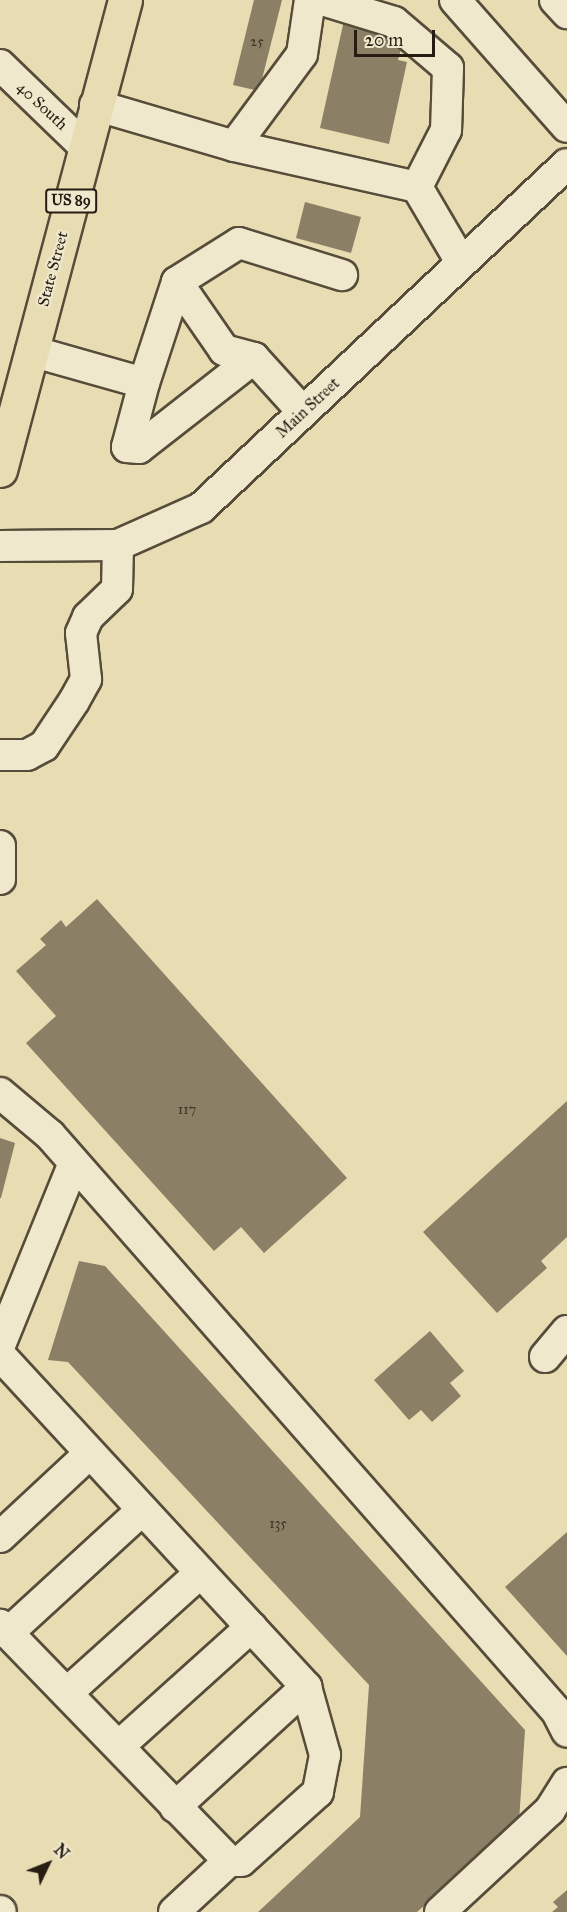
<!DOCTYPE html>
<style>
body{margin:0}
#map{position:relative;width:567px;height:1912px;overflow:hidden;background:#e7dcb2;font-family:"IM FELL Great Primer",serif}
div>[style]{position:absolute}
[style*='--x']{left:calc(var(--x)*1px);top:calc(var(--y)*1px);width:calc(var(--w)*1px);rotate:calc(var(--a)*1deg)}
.building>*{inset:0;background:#8b8065}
.roads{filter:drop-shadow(2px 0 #574c3a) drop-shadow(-2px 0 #574c3a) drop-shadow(0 2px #574c3a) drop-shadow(0 -2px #574c3a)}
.minor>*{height:30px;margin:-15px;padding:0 15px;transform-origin:15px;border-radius:15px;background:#efe8cd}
.major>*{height:33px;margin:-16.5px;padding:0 16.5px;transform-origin:16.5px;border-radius:16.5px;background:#e7dcb2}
span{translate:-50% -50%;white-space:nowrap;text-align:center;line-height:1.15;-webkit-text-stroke:4.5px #efe8cd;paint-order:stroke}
.number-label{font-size:14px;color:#403527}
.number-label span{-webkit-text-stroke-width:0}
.shield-label span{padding:2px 4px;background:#efe8cd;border:2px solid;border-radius:4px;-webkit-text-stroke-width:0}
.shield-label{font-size:15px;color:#271c12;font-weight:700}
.street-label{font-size:16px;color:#271c12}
.north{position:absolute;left:18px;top:1834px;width:60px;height:60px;-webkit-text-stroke:4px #efe8cd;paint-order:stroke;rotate:47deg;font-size:16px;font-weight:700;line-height:24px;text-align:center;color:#271c12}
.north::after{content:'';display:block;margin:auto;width:21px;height:27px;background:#271c12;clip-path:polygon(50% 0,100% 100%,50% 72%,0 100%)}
.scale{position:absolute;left:354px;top:30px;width:81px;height:27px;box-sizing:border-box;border:3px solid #271c12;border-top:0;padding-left:8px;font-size:18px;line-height:21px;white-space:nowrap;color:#271c12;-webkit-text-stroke:4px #efe8cd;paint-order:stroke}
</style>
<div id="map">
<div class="building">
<i style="clip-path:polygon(254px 0,282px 0,259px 91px,233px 85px)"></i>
<i style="clip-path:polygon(345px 16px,376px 22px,401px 49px,398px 60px,407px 62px,389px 144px,320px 128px)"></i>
<i style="clip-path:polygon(305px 202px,361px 217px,351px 253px,296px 238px)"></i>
<i style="clip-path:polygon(97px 899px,347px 1178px,264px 1253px,241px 1227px,214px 1251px,26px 1043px,56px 1016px,16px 971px,46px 945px,40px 939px,61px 920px,66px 927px)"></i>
<i style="clip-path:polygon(567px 1101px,567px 1237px,541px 1261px,547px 1268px,497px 1313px,423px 1232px)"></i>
<i style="clip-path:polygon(0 1138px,15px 1143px,1px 1198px,0 1198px)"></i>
<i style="clip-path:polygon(79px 1261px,105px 1266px,525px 1730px,519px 1822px,417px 1912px,258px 1912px,360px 1817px,369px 1685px,68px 1362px,48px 1360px)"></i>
<i style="clip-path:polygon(430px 1331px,464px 1371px,450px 1383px,461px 1396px,432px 1422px,421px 1410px,409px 1420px,374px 1380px)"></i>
<i style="clip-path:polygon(567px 1532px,567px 1656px,505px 1587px)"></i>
<i style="clip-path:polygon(567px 1890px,567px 1912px,552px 1912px,558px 1907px,553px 1902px)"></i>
</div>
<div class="roads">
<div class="minor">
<i style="--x:322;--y:0;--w:75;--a:17"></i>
<i style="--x:394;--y:22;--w:71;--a:40.4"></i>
<i style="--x:448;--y:68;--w:62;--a:91.8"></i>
<i style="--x:446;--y:130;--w:64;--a:117"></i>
<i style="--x:455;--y:0;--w:169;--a:48.6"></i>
<i style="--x:555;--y:0;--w:18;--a:47"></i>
<i style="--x:0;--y:65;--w:118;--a:44"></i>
<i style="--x:95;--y:105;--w:145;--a:16.4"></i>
<i style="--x:234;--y:146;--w:114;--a:-53.5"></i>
<i style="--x:302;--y:54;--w:55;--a:-81.6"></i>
<i style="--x:234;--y:146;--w:188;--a:12.6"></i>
<i style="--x:417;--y:187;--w:87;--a:59.6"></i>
<i style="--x:177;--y:282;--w:83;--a:55.3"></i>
<i style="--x:224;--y:350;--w:31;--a:15"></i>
<i style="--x:31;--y:351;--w:117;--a:15.8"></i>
<i style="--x:144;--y:383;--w:66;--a:104.9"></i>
<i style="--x:127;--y:447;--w:12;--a:5"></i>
<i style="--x:139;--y:448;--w:146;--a:-38"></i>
<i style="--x:254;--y:358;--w:73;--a:47.8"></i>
<i style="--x:144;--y:383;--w:106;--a:-71.9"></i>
<i style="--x:177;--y:282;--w:73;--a:-32.2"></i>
<i style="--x:239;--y:243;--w:108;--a:17.3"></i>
<i style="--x:0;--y:546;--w:118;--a:-0.5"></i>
<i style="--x:118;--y:545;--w:91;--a:-24"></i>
<i style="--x:201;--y:508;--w:502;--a:-43.23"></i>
<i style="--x:0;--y:755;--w:27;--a:0"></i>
<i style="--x:27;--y:755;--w:19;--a:-28"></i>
<i style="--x:44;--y:746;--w:54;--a:-56.3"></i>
<i style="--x:74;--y:701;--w:25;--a:-61"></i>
<i style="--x:86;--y:679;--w:46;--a:-96.2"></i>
<i style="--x:81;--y:633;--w:17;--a:-66"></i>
<i style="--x:88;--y:617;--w:40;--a:-44"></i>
<i style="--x:117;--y:589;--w:44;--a:-88.7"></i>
<i style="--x:0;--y:846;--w:33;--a:90"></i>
<i style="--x:0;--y:1093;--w:65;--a:40"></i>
<i style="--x:50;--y:1135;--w:768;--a:48.69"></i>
<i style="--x:557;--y:1712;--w:22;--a:63"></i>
<i style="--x:0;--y:1345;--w:196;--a:-67.9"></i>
<i style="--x:0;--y:1355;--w:452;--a:47.3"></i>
<i style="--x:306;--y:1687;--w:71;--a:74.4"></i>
<i style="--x:325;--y:1755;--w:38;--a:101"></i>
<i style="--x:318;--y:1792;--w:103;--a:138.1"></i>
<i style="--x:241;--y:1861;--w:12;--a:180"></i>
<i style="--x:229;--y:1861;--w:329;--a:-134.1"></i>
<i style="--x:545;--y:1357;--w:34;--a:-50"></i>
<i style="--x:0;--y:1537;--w:123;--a:-43"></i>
<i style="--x:8;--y:1633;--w:182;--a:-42.5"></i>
<i style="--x:68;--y:1692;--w:178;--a:-42"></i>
<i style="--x:119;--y:1746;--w:178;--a:-42"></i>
<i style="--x:175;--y:1807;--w:178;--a:-42.5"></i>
<i style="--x:0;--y:1911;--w:1;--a:45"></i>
<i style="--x:174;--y:1912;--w:75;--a:-42.8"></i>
<i style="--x:440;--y:1912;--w:150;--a:-42.8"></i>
<i style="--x:550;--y:1810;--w:32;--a:-58"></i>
</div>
<div class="major">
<i style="--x:0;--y:470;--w:486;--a:-75.1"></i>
</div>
</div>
<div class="number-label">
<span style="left:257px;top:42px">25</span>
<span style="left:187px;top:1110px">117</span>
<span style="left:278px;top:1524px">135</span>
</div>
<div class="shield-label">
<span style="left:71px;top:201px">US 89</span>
</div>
<div class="street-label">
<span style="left:42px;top:106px;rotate:43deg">40 South</span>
<span style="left:53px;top:269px;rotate:-75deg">State Street</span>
<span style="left:308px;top:408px;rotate:-43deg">Main Street</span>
</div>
<div class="north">N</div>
<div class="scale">20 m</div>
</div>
